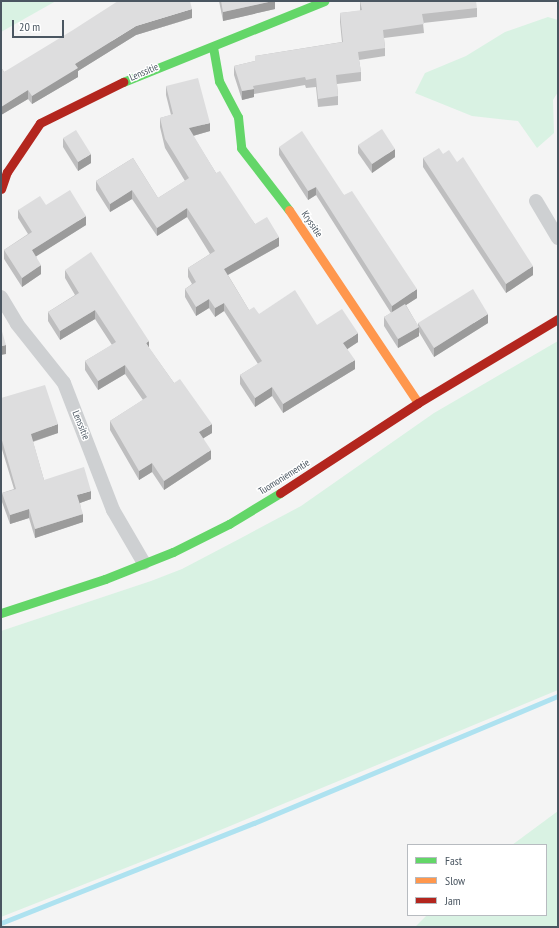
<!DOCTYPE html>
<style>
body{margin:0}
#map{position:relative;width:559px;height:928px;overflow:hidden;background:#f4f4f4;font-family:"PT Sans Narrow",sans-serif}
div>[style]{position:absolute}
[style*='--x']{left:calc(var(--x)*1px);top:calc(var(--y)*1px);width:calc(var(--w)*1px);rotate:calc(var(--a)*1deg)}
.green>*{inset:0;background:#d9f2e3}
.stream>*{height:5px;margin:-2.5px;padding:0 2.5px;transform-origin:2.5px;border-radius:2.5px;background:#aee2f0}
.street>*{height:14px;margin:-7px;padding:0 7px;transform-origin:7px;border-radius:7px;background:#ced0d2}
.fast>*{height:9px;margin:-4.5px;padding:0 4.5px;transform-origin:4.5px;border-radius:4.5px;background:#63d668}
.slow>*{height:9px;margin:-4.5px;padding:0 4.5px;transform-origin:4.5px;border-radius:4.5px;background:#ff974d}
.jam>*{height:9px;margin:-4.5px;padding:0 4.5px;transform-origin:4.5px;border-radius:4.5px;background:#b3261e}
.wall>*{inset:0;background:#bebebf}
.shaded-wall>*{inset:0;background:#9b9b9b}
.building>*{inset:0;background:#ddddde}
span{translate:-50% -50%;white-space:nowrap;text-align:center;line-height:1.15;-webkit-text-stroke:3px #fff;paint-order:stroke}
.street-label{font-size:10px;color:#4a5661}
.frame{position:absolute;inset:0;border:2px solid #4a5661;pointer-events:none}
.legend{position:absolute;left:407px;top:844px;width:140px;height:72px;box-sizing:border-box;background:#fff;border:1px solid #b7bbc0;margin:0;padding:5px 7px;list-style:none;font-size:12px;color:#4a5661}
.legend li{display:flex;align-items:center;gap:8px;height:20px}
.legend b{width:20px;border:1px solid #b7bbc0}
.scale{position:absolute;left:12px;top:20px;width:52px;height:18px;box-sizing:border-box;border:2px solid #4a5661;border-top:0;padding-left:5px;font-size:12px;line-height:14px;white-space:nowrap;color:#4a5661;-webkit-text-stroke:3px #fff;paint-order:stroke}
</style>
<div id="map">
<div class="green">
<i style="clip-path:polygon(1px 1px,56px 1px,1px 32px)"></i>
<i style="clip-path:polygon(548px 17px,558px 20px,558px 92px,553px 100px,554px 133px,537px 148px,518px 121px,472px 116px,415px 93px,425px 73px,466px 56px,505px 32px)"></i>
<i style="clip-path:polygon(558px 341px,558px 690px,189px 843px,1px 917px,1px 631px,151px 581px,182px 569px,243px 537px,301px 506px,434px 413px)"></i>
<i style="clip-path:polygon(558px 811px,558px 927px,415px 927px,427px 915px,546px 915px,546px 845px,512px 845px)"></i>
</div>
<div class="stream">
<i style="--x:1;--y:923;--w:272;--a:-21.6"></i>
<i style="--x:254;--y:823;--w:329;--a:-22.7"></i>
</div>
<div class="street">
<i style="--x:536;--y:201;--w:43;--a:59.3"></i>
<i style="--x:1;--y:297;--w:31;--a:59"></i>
<i style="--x:17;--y:324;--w:75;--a:51.5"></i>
<i style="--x:64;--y:383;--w:136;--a:68.9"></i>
<i style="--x:113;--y:510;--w:61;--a:59.7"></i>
</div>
<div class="fast">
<i style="--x:213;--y:47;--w:35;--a:80"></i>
<i style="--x:219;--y:81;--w:41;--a:62.2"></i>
<i style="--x:238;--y:117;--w:31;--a:84"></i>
<i style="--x:241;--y:148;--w:78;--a:52.3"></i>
<i style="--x:123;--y:82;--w:217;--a:-21.9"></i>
<i style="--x:1;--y:613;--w:109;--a:-18.1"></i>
<i style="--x:105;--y:579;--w:73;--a:-21.7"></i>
<i style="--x:173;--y:552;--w:63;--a:-26.6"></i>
<i style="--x:229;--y:524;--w:60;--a:-31.3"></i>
</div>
<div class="slow">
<i style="--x:289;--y:210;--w:232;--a:56.2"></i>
</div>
<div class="jam">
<i style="--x:1;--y:189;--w:18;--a:-71"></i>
<i style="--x:7;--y:172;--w:59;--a:-56"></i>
<i style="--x:40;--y:123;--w:93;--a:-26.3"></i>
<i style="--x:280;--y:493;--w:165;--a:-33.1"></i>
<i style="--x:418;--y:403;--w:163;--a:-31"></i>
</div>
<div class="wall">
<i style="clip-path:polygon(219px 1px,275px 1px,275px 9px,223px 21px)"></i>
<i style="clip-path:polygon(360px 1px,477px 8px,477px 17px,423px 23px,424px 33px,384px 38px,385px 48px,385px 56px,359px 60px,361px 72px,361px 81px,337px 84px,338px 96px,338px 105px,318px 107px,316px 87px,306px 88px,305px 85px,254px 94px,254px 97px,242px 100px,234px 75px,234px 66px,255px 61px,255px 56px,342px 42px,340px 22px,340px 13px,360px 11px)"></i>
<i style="clip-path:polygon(192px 18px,136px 35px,78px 71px,78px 77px,32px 104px,28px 99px,1px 115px,1px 67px,4px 72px)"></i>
<i style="clip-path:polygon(166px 86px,210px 131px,193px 136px,216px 173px,255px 224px,279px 246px,228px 275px,249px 310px,259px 314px,317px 325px,358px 342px,347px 349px,355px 369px,283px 413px,272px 396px,255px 407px,240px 384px,240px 375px,258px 364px,224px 311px,215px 317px,209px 308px,196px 316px,185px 297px,185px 289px,192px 284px,188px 277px,188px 268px,210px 254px,187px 217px,157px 236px,132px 199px,110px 212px,96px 190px,96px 181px,133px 158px,158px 198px,185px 181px,165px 148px,160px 127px,160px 118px,171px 115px,166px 95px)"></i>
<i style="clip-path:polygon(63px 138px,91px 163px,78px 171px,63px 147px)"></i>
<i style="clip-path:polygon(358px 145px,395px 157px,372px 173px,358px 153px)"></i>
<i style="clip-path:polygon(279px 147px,344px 195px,417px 298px,406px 305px,418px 326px,418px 323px,488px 323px,434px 357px,419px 332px,419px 336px,398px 348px,384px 326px,384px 317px,391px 313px,316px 195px,308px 200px,279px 155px)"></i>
<i style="clip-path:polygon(443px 154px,533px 275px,506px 293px,423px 167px,423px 158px)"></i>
<i style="clip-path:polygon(46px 205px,86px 225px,36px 256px,41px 274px,22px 287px,4px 259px,4px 250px,28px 234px,18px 218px,18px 210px)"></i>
<i style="clip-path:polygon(65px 270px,149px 348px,174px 383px,212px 433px,203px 438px,211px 459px,164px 490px,152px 472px,139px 480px,110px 430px,110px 421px,143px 400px,125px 374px,98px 390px,85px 370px,85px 361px,112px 345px,95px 319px,60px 340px,48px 321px,48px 312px,75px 295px,65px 278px)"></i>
<i style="clip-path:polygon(1px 398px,58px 433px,33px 442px,44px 480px,91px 499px,80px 503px,83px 522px,35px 538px,29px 518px,10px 524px,2px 502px,2px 493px,14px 489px,1px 446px)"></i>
</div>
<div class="shaded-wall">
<i style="clip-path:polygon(273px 1px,275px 1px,275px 9px,223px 21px,223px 12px)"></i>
<i style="clip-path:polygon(192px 9px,192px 18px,136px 35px,78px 71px,78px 77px,32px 104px,32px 96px,75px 64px,136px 26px)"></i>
<i style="clip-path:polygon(254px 89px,254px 97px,242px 100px,242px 91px)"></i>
<i style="clip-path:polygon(28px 90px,28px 99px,1px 115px,1px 107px)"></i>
<i style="clip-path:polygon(210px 123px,210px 131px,189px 137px,189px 128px)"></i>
<i style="clip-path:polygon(395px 149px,395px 157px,372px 173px,372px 164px)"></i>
<i style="clip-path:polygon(91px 154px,91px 163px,78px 171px,78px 162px)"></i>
<i style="clip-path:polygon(316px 187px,316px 195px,308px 200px,308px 191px)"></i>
<i style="clip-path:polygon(132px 190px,132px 199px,110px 212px,110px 204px)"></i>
<i style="clip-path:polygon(187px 208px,187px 217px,157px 236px,157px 228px)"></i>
<i style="clip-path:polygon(86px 216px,86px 225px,32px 259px,32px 250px)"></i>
<i style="clip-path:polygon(279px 237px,279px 246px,224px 277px,224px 269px)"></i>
<i style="clip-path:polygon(41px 265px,41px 274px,22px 287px,22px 278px)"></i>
<i style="clip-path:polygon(533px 266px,533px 275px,506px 293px,506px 284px)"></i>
<i style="clip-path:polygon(417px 289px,417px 298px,392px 314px,392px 306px)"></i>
<i style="clip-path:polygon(209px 299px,209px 308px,196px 316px,196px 307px)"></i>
<i style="clip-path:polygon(224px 303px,224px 311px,215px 317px,215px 308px)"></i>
<i style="clip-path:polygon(95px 310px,95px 319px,60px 340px,60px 331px)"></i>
<i style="clip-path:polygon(488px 314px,488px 323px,434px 357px,434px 348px)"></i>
<i style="clip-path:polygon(419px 327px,419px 336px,398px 348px,398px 339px)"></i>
<i style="clip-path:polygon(358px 333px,358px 342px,343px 352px,343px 343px)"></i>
<i style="clip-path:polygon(149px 341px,149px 349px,146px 343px)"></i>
<i style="clip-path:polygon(6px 345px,6px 354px,1px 355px,1px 346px)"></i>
<i style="clip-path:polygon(355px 360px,355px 369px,283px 413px,283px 404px)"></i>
<i style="clip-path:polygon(125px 365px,125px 374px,98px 390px,98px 381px)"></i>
<i style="clip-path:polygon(272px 387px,272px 396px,255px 407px,255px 398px)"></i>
<i style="clip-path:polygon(58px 424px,58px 433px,31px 442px,31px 434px)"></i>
<i style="clip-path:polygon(212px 424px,212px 433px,199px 441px,199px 432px)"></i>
<i style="clip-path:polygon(211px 450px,211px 459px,164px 490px,164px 481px)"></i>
<i style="clip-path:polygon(152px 463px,152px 472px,139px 480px,139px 471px)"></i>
<i style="clip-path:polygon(91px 491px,91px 499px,77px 504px,77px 495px)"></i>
<i style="clip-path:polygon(29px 509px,29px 518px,10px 524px,10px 515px)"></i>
<i style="clip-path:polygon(83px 514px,83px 522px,35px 538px,35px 529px)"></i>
</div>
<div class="building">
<i style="clip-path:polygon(118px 1px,190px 1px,192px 9px,136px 26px,75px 64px,78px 68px,32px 96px,28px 90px,1px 107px,1px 67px,4px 72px,73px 30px)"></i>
<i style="clip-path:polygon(221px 1px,273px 1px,223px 12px)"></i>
<i style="clip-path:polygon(360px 1px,476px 1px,477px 8px,422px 14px,424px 24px,383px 30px,385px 48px,358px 52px,361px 72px,336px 75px,338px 96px,318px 99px,316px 78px,306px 80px,305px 77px,253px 86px,254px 89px,242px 91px,234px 66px,255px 61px,255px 56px,343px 42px,340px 13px,362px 10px)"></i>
<i style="clip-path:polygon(198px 78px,210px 123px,189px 128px,216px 173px,220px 171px,255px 224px,267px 217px,279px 237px,224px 269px,249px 310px,254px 307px,259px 314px,295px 290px,317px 325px,342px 309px,358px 333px,343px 343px,355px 360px,283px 404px,272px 387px,255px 398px,240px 375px,262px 361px,224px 303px,215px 308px,209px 299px,196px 307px,185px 289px,196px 282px,188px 268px,215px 251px,187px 208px,157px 228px,132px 190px,110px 204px,96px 181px,133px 158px,158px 198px,189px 178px,165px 139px,160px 118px,173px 114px,166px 86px)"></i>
<i style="clip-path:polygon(382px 129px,395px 149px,372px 164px,358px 145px)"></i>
<i style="clip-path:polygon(76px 130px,91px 154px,78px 162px,63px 138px)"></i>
<i style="clip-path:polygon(302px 131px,344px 195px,352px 191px,417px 289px,392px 306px,316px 187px,308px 191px,279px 147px)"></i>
<i style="clip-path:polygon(439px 148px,443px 154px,449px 150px,457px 162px,463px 157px,533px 266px,506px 284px,423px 158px)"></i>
<i style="clip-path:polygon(70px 190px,86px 216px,32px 250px,41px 265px,22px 278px,4px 250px,32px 232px,18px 210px,40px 196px,46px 205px)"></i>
<i style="clip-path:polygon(91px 252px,149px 341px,146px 343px,174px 383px,180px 379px,212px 424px,199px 432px,211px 450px,164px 481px,152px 463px,139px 471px,110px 421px,147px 397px,125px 365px,98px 381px,85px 361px,116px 342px,95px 310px,60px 331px,48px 312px,79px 293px,65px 270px)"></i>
<i style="clip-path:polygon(473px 289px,488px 314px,434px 348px,418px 323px)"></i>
<i style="clip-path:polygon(405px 304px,419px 327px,398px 339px,384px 317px)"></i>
<i style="clip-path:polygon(1px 328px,6px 345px,1px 346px)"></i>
<i style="clip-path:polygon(45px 385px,58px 424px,31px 434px,44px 480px,84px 467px,91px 491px,77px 495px,83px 514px,35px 529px,29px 509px,10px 515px,2px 493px,16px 489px,1px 437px,1px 398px)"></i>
</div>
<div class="street-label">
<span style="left:144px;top:72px;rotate:-23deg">Lenssitie</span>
<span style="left:312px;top:224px;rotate:56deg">Kryssitie</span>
<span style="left:81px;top:425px;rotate:68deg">Lenssitie</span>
<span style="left:284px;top:477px;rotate:-32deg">Tuomoniementie</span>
</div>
<div class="frame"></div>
<ul class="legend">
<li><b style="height:5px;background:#63d668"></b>Fast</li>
<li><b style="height:5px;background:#ff974d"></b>Slow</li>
<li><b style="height:5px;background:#b3261e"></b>Jam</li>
</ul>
<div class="scale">20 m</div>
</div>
